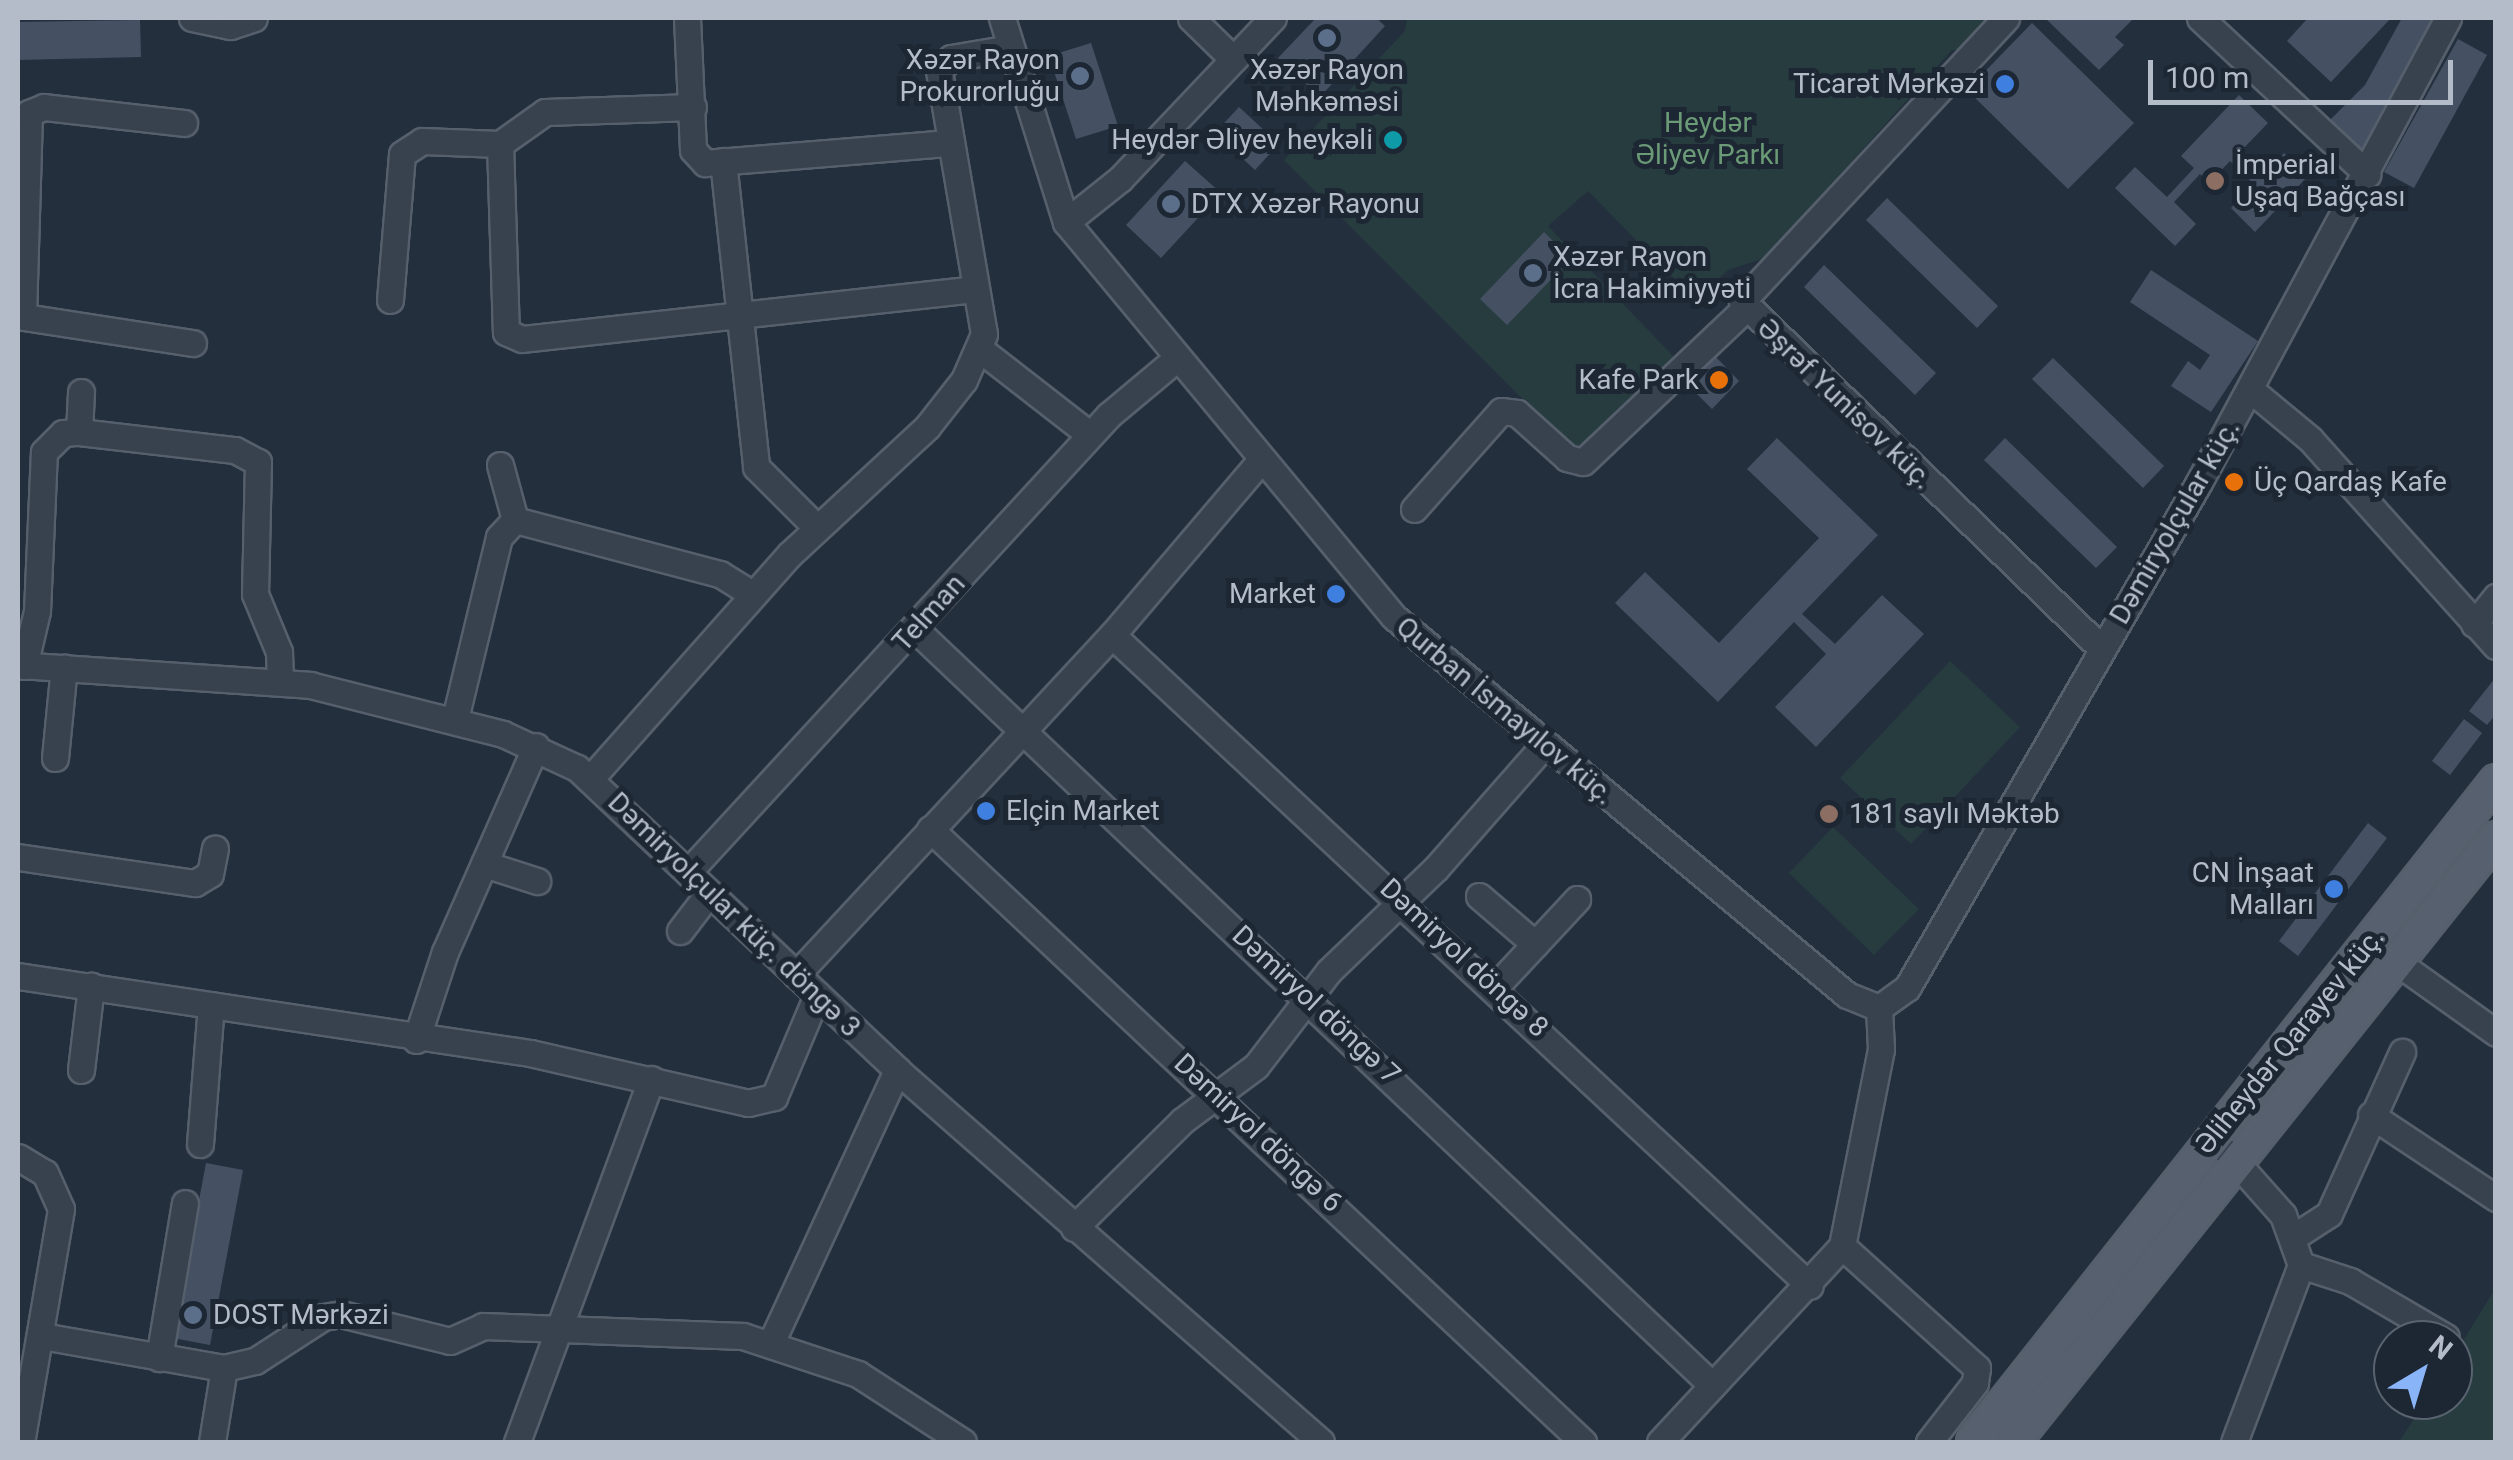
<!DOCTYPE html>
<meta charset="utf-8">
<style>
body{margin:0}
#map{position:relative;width:2513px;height:1460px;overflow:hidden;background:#242f3e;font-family:Roboto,sans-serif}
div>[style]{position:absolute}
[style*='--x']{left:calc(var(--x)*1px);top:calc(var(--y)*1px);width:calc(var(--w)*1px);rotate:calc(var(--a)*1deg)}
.green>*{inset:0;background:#263c3f}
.building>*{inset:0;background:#455162}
.roads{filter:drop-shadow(2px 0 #565f6c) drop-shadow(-2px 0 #565f6c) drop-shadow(0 2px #565f6c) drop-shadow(0 -2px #565f6c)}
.minor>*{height:25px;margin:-12.5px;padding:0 12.5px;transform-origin:12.5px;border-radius:12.5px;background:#38414e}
.major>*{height:32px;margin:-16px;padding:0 16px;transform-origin:16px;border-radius:16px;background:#56606e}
.dots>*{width:28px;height:28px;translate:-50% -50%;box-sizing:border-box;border:5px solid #1d2633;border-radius:50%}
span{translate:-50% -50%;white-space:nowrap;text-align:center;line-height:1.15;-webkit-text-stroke:10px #1d2633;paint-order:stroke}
.poi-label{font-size:28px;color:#b4bcc9}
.right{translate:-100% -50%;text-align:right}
.left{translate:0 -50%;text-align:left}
.park-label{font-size:28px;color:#6b9a76}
.street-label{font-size:28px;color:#b4bcc9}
.frame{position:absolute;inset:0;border:20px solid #b4bcc9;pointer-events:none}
.north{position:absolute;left:2373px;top:1320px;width:100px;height:100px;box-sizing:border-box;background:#1d2633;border:2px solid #59626f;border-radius:50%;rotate:38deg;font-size:28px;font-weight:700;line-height:40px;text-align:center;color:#b4bcc9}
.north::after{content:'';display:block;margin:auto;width:35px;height:45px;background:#8ab4f8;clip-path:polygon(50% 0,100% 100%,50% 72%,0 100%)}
.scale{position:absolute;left:2148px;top:60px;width:305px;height:45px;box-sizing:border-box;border:5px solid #b4bcc9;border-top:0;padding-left:12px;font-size:30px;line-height:35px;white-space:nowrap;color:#b4bcc9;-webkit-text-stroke:8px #1d2633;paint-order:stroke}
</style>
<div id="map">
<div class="green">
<i style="clip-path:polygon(1407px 18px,1993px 18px,1962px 50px,1952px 50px,1765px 258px,1728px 270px,1696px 301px,1588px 191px,1548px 226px,1677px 360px,1578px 455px,1284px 160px,1405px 31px)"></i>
<i style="clip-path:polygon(1950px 661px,2020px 727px,1911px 844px,1840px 778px)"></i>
<i style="clip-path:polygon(1833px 827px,1919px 909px,1874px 955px,1789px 873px)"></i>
<i style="clip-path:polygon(2495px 1289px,2495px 1442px,2399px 1442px,2426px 1400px,2453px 1400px,2453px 1357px)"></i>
</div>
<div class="building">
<i style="clip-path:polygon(1316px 18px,1376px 18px,1385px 26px,1320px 97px,1278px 58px)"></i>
<i style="clip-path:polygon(2045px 18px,2134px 18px,2115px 37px,2124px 45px,2099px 70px)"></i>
<i style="clip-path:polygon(2308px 18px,2391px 18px,2331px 82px,2287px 41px)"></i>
<i style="clip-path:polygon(2402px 18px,2436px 18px,2363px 156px,2326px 124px,2365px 85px)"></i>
<i style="clip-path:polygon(140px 20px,141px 57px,18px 60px,18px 22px)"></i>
<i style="clip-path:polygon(2032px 23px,2134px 123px,2068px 189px,1967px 90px)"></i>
<i style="clip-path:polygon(2458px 39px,2487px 55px,2414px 188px,2384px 172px)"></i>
<i style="clip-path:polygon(1091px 43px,1118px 126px,1076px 139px,1049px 56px)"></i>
<i style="clip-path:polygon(2239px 95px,2268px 123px,2237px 155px,2261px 178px,2284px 153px,2308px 176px,2255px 232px,2231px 208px,2254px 184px,2230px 161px,2209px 183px,2200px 174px,2174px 202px,2196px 224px,2175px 246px,2115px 188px,2135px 167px,2167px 197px,2194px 168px,2181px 156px)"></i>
<i style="clip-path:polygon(1239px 107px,1279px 144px,1255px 170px,1215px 133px)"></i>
<i style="clip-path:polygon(1185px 161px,1221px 193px,1161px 258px,1126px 225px)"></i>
<i style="clip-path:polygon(1887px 198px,1998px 306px,1977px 328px,1866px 220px)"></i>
<i style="clip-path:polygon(1544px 232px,1571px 259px,1507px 325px,1480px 299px)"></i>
<i style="clip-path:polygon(1824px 265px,1936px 373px,1915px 395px,1804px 287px)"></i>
<i style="clip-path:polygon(2151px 270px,2258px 341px,2211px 412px,2171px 386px,2188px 361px,2200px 370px,2210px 355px,2130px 302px)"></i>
<i style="clip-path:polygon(1715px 356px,1739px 381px,1712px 409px,1687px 384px)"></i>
<i style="clip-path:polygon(2053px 358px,2164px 466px,2143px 488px,2032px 379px)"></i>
<i style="clip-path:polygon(1777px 438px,1878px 535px,1802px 614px,1835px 644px,1882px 595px,1924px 634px,1816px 747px,1775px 707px,1826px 654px,1794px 622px,1718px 702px,1615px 603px,1645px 572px,1719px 643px,1819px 538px,1747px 469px)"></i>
<i style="clip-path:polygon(2005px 438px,2117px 547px,2096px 568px,1984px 460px)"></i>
<i style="clip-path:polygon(2496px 677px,2496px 714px,2487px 725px,2469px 711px)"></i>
<i style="clip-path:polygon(2464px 719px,2482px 733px,2450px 775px,2432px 761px)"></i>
<i style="clip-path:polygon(2368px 823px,2387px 838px,2298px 956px,2279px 941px)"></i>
<i style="clip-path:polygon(206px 1163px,243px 1170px,210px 1345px,173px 1338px)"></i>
</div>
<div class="roads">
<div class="minor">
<i style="--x:192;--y:18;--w:39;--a:12"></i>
<i style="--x:230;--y:26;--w:25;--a:-18"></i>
<i style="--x:687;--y:18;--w:132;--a:87.4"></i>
<i style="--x:693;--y:150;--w:18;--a:47"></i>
<i style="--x:705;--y:163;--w:242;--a:-4.7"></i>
<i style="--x:1002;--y:18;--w:214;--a:72.6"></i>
<i style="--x:1066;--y:222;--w:513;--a:50.29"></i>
<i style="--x:1394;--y:617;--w:590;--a:39.84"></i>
<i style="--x:1847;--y:995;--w:35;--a:22"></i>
<i style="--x:1879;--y:1008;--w:34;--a:-36"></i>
<i style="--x:1907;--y:988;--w:582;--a:-60"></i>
<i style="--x:2198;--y:484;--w:529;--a:-61.79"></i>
<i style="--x:1191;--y:18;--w:59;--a:44.3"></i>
<i style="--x:2006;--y:18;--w:387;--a:133"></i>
<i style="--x:1742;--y:301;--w:501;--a:44.03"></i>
<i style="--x:2200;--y:18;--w:229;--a:43"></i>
<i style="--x:693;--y:107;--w:148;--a:178.1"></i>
<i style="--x:545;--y:112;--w:55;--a:144.6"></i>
<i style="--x:500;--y:144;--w:188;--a:88.2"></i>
<i style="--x:506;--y:332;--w:17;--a:24"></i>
<i style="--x:522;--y:339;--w:454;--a:-6.3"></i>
<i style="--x:723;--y:161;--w:308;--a:83.8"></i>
<i style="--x:756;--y:467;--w:86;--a:45"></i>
<i style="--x:1066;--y:222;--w:69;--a:-38.5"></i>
<i style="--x:1120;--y:179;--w:222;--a:-46.5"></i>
<i style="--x:390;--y:300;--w:146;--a:-85.3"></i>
<i style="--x:402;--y:154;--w:24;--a:-33"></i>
<i style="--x:422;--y:141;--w:78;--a:2.2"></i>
<i style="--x:18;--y:316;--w:177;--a:8.8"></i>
<i style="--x:23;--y:316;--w:203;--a:-88.3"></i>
<i style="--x:29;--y:113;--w:16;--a:-22"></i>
<i style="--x:44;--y:107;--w:141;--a:6.5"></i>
<i style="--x:981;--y:350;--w:138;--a:37.9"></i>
<i style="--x:2251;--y:390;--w:77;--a:39.7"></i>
<i style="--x:2310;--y:439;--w:278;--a:48.1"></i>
<i style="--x:79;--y:432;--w:40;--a:-87.1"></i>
<i style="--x:500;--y:465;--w:57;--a:74.7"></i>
<i style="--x:1414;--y:509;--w:131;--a:-48.4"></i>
<i style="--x:1501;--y:411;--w:16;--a:7"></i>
<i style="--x:1517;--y:413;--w:67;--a:42"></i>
<i style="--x:1567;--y:458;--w:16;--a:14"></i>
<i style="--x:1583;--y:462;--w:223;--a:-43.4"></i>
<i style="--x:2474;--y:624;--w:35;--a:-51"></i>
<i style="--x:915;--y:629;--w:1099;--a:43.49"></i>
<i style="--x:1112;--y:635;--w:954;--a:43"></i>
<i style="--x:18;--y:665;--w:293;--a:3.9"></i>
<i style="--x:310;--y:685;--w:199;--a:14.2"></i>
<i style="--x:503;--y:734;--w:81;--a:24.7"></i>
<i style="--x:577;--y:768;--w:440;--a:43.3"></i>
<i style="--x:897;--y:1070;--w:564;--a:41.26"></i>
<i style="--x:24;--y:666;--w:57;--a:-76.7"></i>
<i style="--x:37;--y:611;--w:159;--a:-87.5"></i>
<i style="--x:44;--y:452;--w:27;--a:-45"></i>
<i style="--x:63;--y:433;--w:16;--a:-4"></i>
<i style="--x:79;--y:432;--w:157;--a:6.6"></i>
<i style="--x:235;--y:450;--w:26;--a:28"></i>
<i style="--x:258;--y:462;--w:132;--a:91.3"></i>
<i style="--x:255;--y:594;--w:63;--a:67.5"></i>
<i style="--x:279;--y:652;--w:29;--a:88"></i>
<i style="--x:455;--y:719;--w:187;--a:-76.4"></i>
<i style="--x:499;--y:537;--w:23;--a:-47"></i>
<i style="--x:515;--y:520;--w:212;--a:14.8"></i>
<i style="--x:720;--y:574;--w:39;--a:32"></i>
<i style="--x:55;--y:758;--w:91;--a:-84.4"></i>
<i style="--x:591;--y:778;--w:300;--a:-48.4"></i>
<i style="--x:790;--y:554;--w:187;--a:-42.8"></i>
<i style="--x:927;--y:427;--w:60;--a:-51.8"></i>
<i style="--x:964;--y:380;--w:50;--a:-66.5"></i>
<i style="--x:984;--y:334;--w:268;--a:-99.7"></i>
<i style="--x:939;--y:70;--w:17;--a:-45"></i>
<i style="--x:951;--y:58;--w:60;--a:-9.6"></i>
<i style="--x:930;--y:829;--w:896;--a:43.19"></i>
<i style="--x:18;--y:857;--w:179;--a:8.4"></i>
<i style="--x:195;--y:883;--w:17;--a:-31"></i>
<i style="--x:210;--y:874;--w:26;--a:-79"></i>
<i style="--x:484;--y:864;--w:56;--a:17.8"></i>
<i style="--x:688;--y:872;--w:621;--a:-47.35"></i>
<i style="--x:1109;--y:415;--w:87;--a:-39.9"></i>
<i style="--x:1479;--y:896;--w:74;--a:40.6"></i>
<i style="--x:680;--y:931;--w:48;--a:-52.7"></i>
<i style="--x:2398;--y:963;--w:120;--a:35.5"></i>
<i style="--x:796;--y:975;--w:464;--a:-47.1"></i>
<i style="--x:1112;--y:635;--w:227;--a:-49.6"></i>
<i style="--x:18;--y:976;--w:518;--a:8.55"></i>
<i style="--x:530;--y:1053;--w:224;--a:12.9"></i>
<i style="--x:748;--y:1103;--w:27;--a:-13"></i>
<i style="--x:774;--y:1097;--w:111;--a:-67.1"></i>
<i style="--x:1496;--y:986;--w:119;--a:-47"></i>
<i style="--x:416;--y:1040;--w:93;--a:-71.8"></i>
<i style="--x:445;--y:952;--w:225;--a:-66.2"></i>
<i style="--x:81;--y:1070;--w:85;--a:-83.2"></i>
<i style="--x:2371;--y:1115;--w:150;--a:33.6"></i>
<i style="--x:200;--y:1144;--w:139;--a:-85.5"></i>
<i style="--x:2227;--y:1152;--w:84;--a:48.4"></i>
<i style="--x:2283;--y:1215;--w:53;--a:70.2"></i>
<i style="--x:2301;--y:1265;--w:189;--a:110.7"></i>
<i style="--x:18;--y:1157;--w:31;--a:31"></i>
<i style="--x:45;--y:1173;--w:39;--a:66"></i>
<i style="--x:61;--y:1209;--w:236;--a:99.7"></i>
<i style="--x:1074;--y:1228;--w:152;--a:-44.7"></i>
<i style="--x:1182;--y:1121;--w:92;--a:-36.6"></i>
<i style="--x:1256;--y:1066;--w:120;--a:-52.5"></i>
<i style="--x:1329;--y:971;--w:149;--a:-43.9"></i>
<i style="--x:1436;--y:868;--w:162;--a:-48.7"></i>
<i style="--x:2295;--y:1236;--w:40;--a:-32.9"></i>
<i style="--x:2329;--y:1214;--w:178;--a:-65.7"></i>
<i style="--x:1842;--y:1246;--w:182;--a:42.1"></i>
<i style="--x:1977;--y:1368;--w:15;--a:98"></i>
<i style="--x:1975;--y:1383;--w:75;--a:127.9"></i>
<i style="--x:2301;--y:1265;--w:52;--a:18.1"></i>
<i style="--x:2350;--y:1281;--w:111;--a:30.3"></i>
<i style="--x:42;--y:1336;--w:185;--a:10"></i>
<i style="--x:224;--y:1368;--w:32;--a:-13"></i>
<i style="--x:255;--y:1361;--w:81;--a:-32.9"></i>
<i style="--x:323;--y:1317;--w:18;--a:-9"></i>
<i style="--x:341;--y:1314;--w:112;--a:13.9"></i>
<i style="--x:450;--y:1341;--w:36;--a:-24"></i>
<i style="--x:483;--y:1326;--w:260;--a:2.2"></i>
<i style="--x:743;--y:1336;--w:121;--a:18.3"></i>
<i style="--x:858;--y:1374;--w:125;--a:32.9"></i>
<i style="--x:771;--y:1343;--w:301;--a:-65.2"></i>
<i style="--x:159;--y:1358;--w:157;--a:-80.5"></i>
<i style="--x:212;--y:1442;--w:75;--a:-80.8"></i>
<i style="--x:517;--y:1442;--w:387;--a:-69.7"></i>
<i style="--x:1660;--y:1442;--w:267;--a:-47.1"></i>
<i style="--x:1842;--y:1246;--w:201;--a:-78.8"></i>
<i style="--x:1881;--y:1049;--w:41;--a:-92.8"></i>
</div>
<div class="major">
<i style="--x:1973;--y:1442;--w:843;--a:-51.65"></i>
<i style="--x:2014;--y:1442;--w:773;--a:-51.41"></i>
</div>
</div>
<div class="dots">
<i style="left:1327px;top:38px;background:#5c6f8a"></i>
<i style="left:1080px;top:76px;background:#5c6f8a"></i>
<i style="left:2005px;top:84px;background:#3f7fe0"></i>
<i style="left:1393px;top:140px;background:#0f9aa8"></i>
<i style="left:2215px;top:181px;background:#8d6e63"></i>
<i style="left:1171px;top:204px;background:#5c6f8a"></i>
<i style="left:1533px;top:273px;background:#5c6f8a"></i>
<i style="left:1719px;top:380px;background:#e8710a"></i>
<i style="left:2234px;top:482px;background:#e8710a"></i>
<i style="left:1336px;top:594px;background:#3f7fe0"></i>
<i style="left:986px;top:811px;background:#3f7fe0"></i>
<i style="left:1829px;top:814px;background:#8d6e63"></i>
<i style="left:2334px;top:889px;background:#3f7fe0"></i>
<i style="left:193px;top:1315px;background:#5c6f8a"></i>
</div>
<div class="poi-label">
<span class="right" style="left:1060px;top:76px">Xəzər Rayon<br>Prokurorluğu</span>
<span style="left:1327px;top:86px">Xəzər Rayon<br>Məhkəməsi</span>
<span class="right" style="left:1985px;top:84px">Ticarət Mərkəzi</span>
<span class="right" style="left:1373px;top:140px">Heydər Əliyev heykəli</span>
<span class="left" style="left:2235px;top:181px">İmperial<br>Uşaq Bağçası</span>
<span class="left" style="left:1191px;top:204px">DTX Xəzər Rayonu</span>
<span class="left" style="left:1553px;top:273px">Xəzər Rayon<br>İcra Hakimiyyəti</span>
<span class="right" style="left:1699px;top:380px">Kafe Park</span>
<span class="left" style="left:2254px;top:482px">Üç Qardaş Kafe</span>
<span class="right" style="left:1316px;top:594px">Market</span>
<span class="left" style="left:1006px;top:811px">Elçin Market</span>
<span class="left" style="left:1849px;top:814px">181 saylı Məktəb</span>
<span class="right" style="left:2314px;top:889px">CN İnşaat<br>Malları</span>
<span class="left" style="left:213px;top:1315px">DOST Mərkəzi</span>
</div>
<div class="park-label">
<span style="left:1708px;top:139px">Heydər<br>Əliyev Parkı</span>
</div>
<div class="street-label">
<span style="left:1845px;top:404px;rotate:44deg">Əşrəf Yunisov küç.</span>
<span style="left:2175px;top:522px;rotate:-60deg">Dəmiryolçular küç.</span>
<span style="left:929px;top:613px;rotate:-48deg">Telman</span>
<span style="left:1505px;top:711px;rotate:40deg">Qurban İsmayılov küç.</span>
<span style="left:734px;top:915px;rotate:44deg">Dəmiryolçular küç. döngə 3</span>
<span style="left:1464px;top:958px;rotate:43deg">Dəmiryol döngə 8</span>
<span style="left:1316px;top:1005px;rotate:43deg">Dəmiryol döngə 7</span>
<span style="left:2290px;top:1041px;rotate:-51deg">Əliheydər Qarayev küç.</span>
<span style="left:1258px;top:1133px;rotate:43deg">Dəmiryol döngə 6</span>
</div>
<div class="frame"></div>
<div class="north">N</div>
<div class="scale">100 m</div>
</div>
